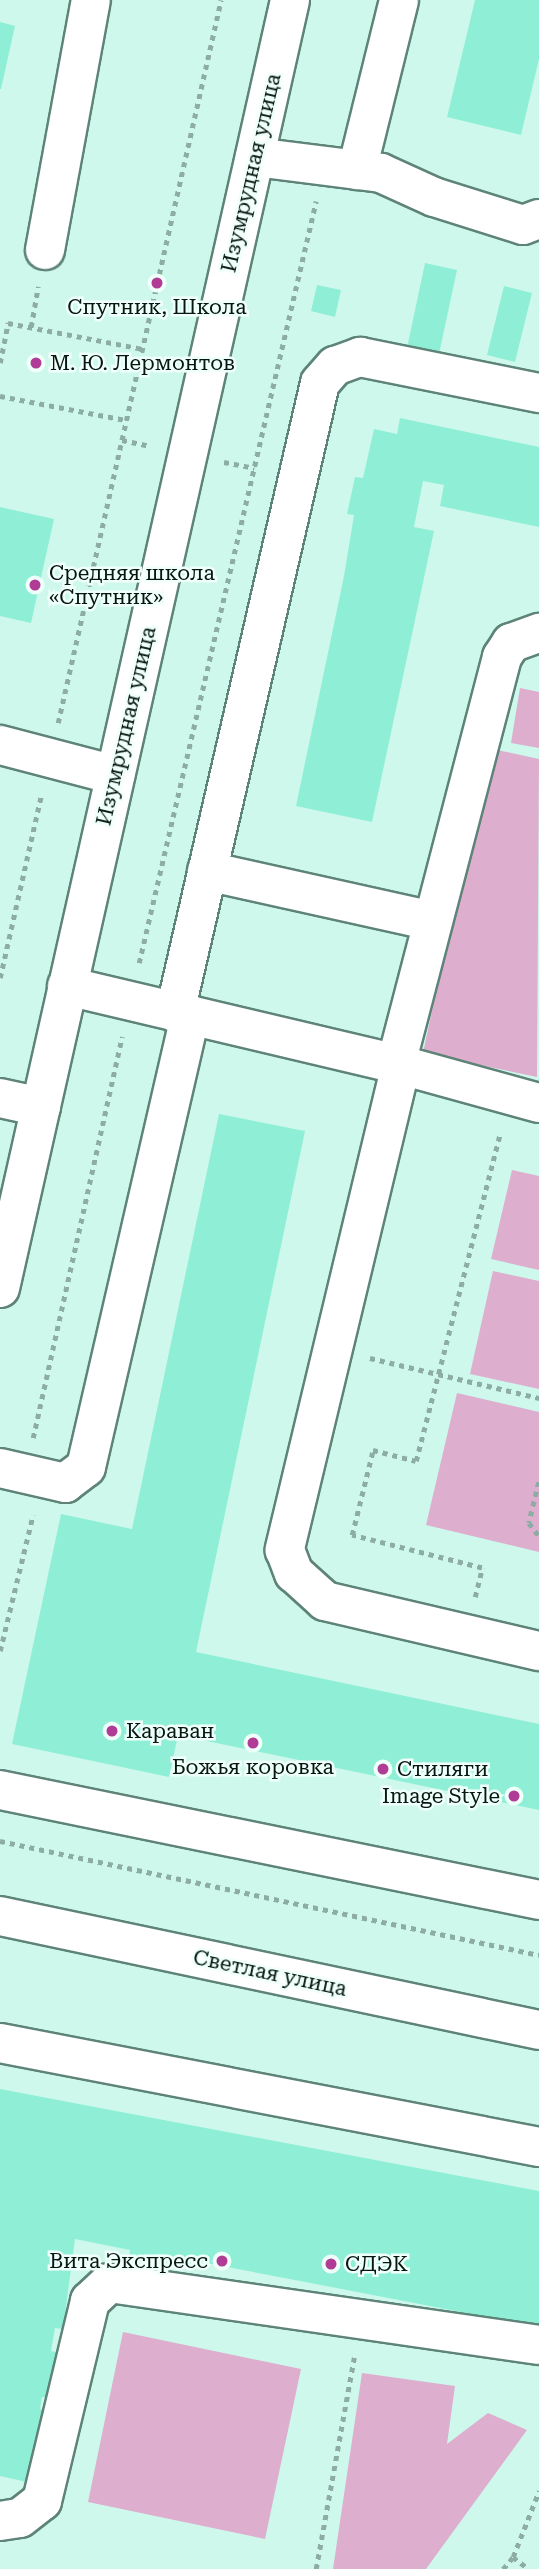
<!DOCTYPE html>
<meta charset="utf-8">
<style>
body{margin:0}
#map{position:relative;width:539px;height:2569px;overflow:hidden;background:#cff8ec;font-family:"Roboto Serif",serif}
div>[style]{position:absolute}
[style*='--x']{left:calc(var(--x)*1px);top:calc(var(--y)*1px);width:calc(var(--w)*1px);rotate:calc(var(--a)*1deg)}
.green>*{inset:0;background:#ddaece}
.building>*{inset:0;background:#8fefd6}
.path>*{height:4.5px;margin-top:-2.25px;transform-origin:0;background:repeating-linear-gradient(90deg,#8dada4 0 5px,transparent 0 10px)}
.roads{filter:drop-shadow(2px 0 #5e8378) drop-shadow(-2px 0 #5e8378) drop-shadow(0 2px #5e8378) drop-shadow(0 -2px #5e8378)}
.minor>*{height:38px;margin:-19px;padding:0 19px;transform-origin:19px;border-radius:19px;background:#fff}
.dots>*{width:19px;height:19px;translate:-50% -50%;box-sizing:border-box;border:4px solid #effffa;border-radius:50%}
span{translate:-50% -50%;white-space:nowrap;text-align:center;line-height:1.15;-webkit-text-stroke:5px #effffa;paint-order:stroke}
.street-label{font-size:21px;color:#071612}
.poi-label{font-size:21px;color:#071612}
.left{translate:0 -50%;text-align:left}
.right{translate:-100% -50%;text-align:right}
</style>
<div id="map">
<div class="green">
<i style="clip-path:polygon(520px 688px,539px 692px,539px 748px,511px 743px)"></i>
<i style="clip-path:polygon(488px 748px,539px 759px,537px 1077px,423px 1053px)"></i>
<i style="clip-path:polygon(512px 1170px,539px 1176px,539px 1270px,491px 1259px)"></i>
<i style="clip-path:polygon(493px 1271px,539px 1281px,539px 1389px,470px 1374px)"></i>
<i style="clip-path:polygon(457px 1393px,539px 1412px,539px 1552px,426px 1525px)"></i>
<i style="clip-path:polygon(123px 2332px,301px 2369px,265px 2539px,88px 2502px)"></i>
<i style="clip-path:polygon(362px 2373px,455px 2386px,447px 2444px,488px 2413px,527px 2430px,426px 2569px,333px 2569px)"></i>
</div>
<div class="building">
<i style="clip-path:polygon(475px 0,539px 0,539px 59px,521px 135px,447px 117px)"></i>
<i style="clip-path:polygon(0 22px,15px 26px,1px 89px,0 89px)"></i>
<i style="clip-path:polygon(425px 263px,457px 270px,439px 354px,407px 348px)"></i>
<i style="clip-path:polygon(317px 285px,341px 290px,335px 317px,311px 311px)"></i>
<i style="clip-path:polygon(504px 286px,532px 293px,515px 362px,487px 355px)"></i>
<i style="clip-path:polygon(400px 418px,539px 447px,539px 527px,440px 506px,444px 485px,423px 481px,414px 527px,434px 531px,372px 822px,296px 806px,344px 576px,354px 515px,347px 514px,355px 477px,363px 478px,374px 429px,397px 434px)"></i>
<i style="clip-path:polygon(0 507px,54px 519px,31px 623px,0 616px)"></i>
<i style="clip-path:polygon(219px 1114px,305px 1131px,196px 1652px,539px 1724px,539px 1810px,178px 1735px,169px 1777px,12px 1744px,61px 1514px,132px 1529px)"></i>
<i style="clip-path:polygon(0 2089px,539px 2191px,539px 2327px,165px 2255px,163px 2266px,129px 2259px,130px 2250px,75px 2239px,63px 2329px,55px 2328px,51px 2351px,66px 2354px,57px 2400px,42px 2397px,40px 2409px,49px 2410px,41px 2449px,33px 2448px,27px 2482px,0 2476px)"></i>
</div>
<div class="path">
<i style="--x:31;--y:327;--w:41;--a:-80.1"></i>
<i style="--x:0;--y:363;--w:41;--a:-78.7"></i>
<i style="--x:8;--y:323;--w:137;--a:10.9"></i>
<i style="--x:0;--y:396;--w:128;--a:10.8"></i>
<i style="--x:122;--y:440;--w:29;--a:12"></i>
<i style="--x:224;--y:462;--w:31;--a:11"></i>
<i style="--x:58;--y:723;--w:741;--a:-77.3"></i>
<i style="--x:139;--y:963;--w:782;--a:-76.92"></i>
<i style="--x:0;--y:978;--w:187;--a:-77.3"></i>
<i style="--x:370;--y:1358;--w:174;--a:13.3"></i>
<i style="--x:33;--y:1438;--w:411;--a:-77.5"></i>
<i style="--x:539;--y:1482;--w:42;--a:103.7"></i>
<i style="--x:529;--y:1523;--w:16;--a:52"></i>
<i style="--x:475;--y:1597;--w:30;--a:-76"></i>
<i style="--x:482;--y:1568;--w:134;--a:-165.8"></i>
<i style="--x:352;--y:1535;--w:88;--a:-76.1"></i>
<i style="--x:373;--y:1450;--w:44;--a:14.3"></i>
<i style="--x:416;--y:1461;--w:339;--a:-75.6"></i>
<i style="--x:0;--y:1651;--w:140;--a:-76.4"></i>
<i style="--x:0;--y:1841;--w:551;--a:11.94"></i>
<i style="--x:513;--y:2557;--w:20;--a:37"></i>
<i style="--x:316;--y:2569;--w:215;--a:-79.8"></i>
<i style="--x:503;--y:2569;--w:16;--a:-50"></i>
<i style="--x:513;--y:2557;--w:71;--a:-68.5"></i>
</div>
<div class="roads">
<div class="minor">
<i style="--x:255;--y:157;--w:127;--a:7.2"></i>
<i style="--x:381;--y:173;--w:58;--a:24.4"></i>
<i style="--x:434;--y:197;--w:93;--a:17.5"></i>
<i style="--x:523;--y:225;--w:17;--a:-21"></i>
<i style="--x:357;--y:170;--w:175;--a:-76.1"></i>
<i style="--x:45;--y:250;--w:254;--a:-79.6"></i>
<i style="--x:0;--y:745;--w:119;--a:14.6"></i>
<i style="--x:207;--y:871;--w:231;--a:12.5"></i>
<i style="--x:67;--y:986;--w:343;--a:13.3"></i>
<i style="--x:401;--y:1065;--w:499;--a:103.5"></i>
<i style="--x:285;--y:1550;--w:25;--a:69"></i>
<i style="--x:294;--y:1573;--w:42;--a:42.1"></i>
<i style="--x:325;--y:1601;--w:220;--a:13.2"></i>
<i style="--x:175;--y:1012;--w:645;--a:-77.02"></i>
<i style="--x:320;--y:383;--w:23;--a:-49"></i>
<i style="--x:335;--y:366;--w:27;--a:-20"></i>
<i style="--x:360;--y:357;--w:183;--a:11.4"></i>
<i style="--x:396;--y:1064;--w:421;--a:-75.4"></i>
<i style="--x:502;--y:657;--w:17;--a:-57"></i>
<i style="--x:511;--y:643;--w:30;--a:-20"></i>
<i style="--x:401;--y:1065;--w:143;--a:15.4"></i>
<i style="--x:0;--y:1098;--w:42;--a:12.4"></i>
<i style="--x:0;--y:1288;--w:1320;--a:-77.31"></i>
<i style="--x:0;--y:1468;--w:67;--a:13"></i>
<i style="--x:65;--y:1483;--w:26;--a:-37"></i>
<i style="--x:86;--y:1467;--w:464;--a:-77"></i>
<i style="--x:0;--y:1790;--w:550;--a:11.53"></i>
<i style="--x:0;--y:1916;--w:551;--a:11.94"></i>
<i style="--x:0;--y:2043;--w:549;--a:10.92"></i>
<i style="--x:0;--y:2521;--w:20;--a:-9"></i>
<i style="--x:20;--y:2518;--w:28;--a:-38"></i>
<i style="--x:42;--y:2501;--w:206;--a:-76.5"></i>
<i style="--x:90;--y:2301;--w:26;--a:-43"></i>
<i style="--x:109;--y:2283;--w:434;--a:8.2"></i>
</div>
</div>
<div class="dots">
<i style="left:157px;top:283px;background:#b03c95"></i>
<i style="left:36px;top:363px;background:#b03c95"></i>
<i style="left:35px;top:585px;background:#b03c95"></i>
<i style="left:112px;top:1731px;background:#b03c95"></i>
<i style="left:253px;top:1743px;background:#b03c95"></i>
<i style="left:383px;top:1769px;background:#b03c95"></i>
<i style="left:514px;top:1796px;background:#b03c95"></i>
<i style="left:222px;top:2261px;background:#b03c95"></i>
<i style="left:331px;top:2264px;background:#b03c95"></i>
</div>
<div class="street-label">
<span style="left:251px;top:173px;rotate:-77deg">Изумрудная улица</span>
<span style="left:126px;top:726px;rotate:-77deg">Изумрудная улица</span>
<span style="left:270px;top:1973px;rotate:12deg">Светлая улица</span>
</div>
<div class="poi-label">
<span style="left:157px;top:307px">Спутник, Школа</span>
<span class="left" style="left:50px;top:363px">М. Ю. Лермонтов</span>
<span class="left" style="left:49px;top:585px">Средняя школа<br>«Спутник»</span>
<span class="left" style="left:126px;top:1731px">Караван</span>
<span style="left:253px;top:1767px">Божья коровка</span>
<span class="left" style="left:397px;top:1769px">Стиляги</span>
<span class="right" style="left:500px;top:1796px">Image Style</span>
<span class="right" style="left:208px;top:2261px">Вита Экспресс</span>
<span class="left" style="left:345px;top:2264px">СДЭК</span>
</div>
</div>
